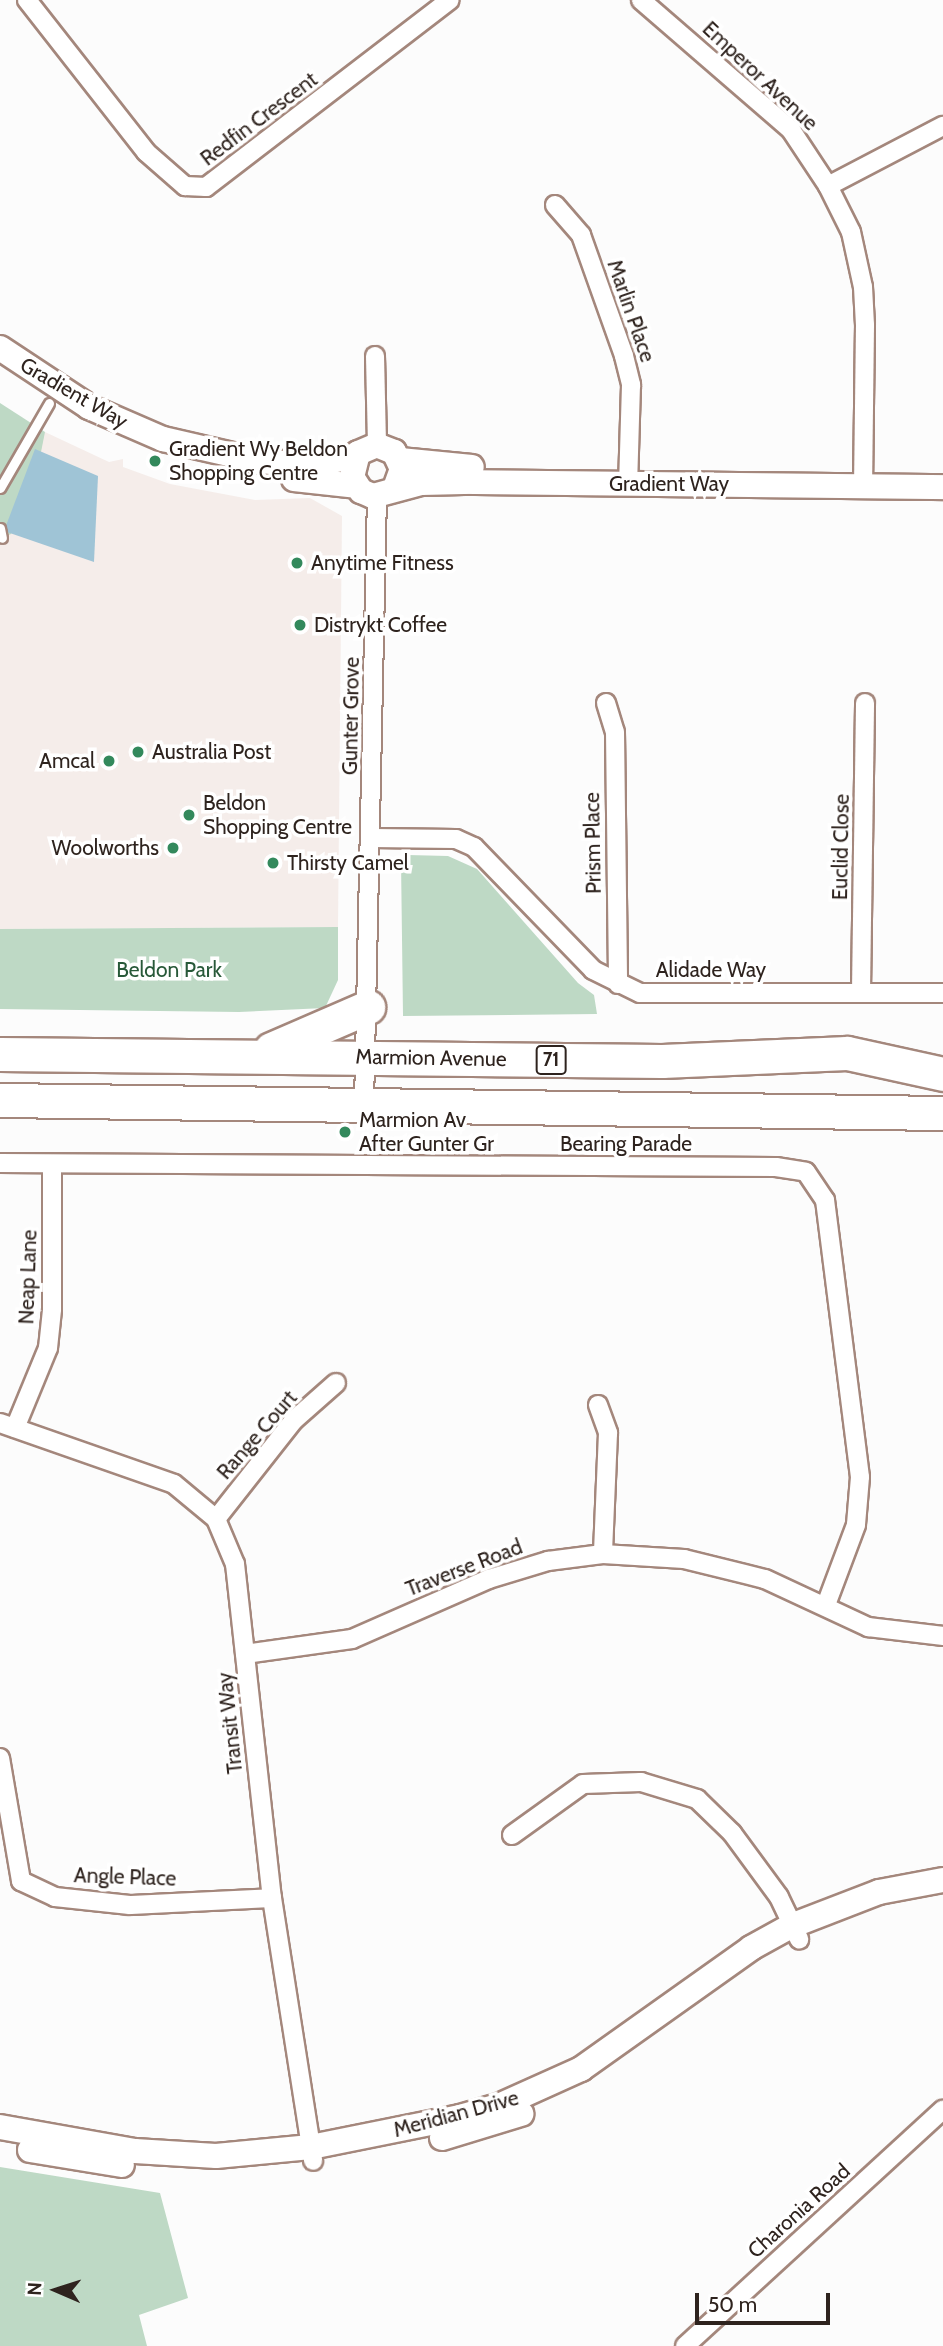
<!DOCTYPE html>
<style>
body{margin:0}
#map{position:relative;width:943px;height:2346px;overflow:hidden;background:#fcfcfc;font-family:Cabin,sans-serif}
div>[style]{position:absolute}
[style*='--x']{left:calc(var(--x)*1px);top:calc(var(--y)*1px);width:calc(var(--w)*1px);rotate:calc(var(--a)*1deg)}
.built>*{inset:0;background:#f5edea}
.green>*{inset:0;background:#bed9c5}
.water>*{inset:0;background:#9fc4d6}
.roads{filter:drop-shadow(2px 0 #a4877c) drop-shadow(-2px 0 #a4877c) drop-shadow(0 2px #a4877c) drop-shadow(0 -2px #a4877c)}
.lane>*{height:9px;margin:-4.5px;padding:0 4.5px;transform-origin:4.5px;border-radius:4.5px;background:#fff}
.street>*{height:18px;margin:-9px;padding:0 9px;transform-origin:9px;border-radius:9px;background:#fff}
.secondary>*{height:24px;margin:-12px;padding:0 12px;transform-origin:12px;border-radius:12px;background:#fff}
.highway>*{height:33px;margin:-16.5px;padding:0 16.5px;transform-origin:16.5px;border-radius:16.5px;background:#fff}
.dots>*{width:19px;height:19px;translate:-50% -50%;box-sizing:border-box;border:4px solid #fff;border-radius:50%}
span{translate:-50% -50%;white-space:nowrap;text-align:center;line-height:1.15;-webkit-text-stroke:7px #fff;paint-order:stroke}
.shield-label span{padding:2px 5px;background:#fff;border:2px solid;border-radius:5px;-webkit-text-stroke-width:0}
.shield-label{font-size:19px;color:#2e231e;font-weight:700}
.street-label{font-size:21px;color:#2e231e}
.poi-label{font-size:21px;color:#2e231e}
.left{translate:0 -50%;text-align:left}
.right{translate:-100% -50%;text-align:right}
.park-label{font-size:21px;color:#285939}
.north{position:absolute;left:21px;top:2255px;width:70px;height:70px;-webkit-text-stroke:5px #fff;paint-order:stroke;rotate:273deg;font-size:19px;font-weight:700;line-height:28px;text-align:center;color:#2e231e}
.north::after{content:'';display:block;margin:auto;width:24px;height:32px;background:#2e231e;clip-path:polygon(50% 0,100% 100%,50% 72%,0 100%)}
.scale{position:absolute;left:695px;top:2293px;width:135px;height:32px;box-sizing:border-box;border:4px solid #2e231e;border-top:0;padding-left:9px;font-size:21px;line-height:24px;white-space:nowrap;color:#2e231e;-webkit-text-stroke:5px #fff;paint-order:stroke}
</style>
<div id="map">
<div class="built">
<i style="clip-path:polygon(45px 432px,109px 462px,123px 459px,123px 467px,170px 484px,255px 500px,310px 498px,342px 516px,338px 927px,0 929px,0 533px)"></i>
</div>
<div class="green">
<i style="clip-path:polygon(0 403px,45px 432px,37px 472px,11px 534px,0 539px)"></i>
<i style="clip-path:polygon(408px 855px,448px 856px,477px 869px,578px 983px,594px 995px,597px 1014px,403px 1016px,401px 861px)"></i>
<i style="clip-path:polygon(338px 927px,338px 980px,325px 1008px,239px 1012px,0 1009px,0 929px)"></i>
<i style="clip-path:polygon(0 2167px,160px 2193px,188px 2298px,139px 2315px,147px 2346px,0 2346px)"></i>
</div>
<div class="water">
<i style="clip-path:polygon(35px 449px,98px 476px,94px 562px,4px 531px)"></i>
</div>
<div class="roads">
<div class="lane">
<i style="--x:0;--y:488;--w:98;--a:-60"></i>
<i style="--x:0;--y:528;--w:10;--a:79"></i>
</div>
<div class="street">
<i style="--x:27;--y:0;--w:193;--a:51.9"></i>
<i style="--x:146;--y:152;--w:52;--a:41.1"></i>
<i style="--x:185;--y:186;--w:21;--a:3"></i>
<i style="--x:206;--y:187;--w:307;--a:-37.5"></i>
<i style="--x:641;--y:0;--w:198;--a:40.9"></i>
<i style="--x:791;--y:130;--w:67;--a:56.5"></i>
<i style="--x:828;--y:186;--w:51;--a:63.4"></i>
<i style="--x:851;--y:232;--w:56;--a:77.7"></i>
<i style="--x:863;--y:287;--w:38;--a:87"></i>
<i style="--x:865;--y:325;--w:161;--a:90.7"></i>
<i style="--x:828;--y:186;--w:130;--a:-27.6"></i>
<i style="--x:555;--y:205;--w:40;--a:49"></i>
<i style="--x:581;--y:235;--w:128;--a:70.4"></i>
<i style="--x:624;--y:356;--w:30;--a:76"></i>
<i style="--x:631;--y:385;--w:99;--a:91.7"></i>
<i style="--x:375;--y:356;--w:89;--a:88.7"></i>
<i style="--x:606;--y:703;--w:30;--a:73"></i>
<i style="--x:615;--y:732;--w:252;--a:89.3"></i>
<i style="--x:372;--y:838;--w:84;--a:0.7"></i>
<i style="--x:456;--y:839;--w:20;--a:24"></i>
<i style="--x:474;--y:847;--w:171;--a:45.9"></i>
<i style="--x:593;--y:970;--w:52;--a:26.1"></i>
<i style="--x:640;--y:993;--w:303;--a:0"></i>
<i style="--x:861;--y:992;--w:289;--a:-89.2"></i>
<i style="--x:364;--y:1105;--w:609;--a:-88.78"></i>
<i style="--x:0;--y:1163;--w:776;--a:0.3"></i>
<i style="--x:776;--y:1167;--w:30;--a:9"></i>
<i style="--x:806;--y:1172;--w:34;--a:56"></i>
<i style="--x:825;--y:1200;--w:279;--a:82.8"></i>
<i style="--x:860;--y:1477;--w:48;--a:94.8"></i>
<i style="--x:856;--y:1525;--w:85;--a:110.6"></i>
<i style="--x:598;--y:1405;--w:30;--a:70"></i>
<i style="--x:608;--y:1433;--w:121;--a:92.4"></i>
<i style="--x:0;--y:1423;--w:184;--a:19.3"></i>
<i style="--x:174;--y:1484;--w:55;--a:39.8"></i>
<i style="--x:216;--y:1519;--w:49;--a:67.1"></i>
<i style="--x:235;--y:1564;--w:336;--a:83.7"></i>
<i style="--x:272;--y:1898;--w:266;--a:81.1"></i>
<i style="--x:15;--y:1428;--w:87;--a:-67.6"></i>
<i style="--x:48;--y:1348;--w:39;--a:-84"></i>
<i style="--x:52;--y:1309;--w:145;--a:-90"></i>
<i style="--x:216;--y:1519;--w:126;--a:-51.8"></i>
<i style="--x:294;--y:1420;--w:56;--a:-41.4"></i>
<i style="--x:245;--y:1654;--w:108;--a:-8"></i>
<i style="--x:352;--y:1639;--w:150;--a:-23.7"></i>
<i style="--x:489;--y:1579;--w:62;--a:-17"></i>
<i style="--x:548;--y:1561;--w:55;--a:-7.3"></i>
<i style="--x:603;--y:1554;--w:81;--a:3.5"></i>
<i style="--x:684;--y:1559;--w:83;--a:13.9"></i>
<i style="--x:765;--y:1579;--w:114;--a:25"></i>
<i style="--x:868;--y:1627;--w:76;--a:6.8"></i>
<i style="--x:0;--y:1758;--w:125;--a:80.3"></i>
<i style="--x:21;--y:1881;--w:38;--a:25"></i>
<i style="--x:55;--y:1897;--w:75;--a:6.1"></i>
<i style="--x:130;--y:1905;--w:142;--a:-2.8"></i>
<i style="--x:512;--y:1835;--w:87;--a:-35.7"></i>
<i style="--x:583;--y:1784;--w:58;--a:-2"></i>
<i style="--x:641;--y:1782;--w:59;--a:16.9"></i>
<i style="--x:697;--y:1799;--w:49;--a:44.2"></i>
<i style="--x:732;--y:1833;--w:79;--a:53.7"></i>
<i style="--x:779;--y:1897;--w:47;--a:64.5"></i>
<i style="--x:685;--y:2346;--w:350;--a:-42.5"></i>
</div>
<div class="secondary">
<i style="--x:0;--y:348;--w:107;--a:33.5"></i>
<i style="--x:89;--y:407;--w:81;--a:23.4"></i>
<i style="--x:163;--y:439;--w:98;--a:12.9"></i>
<i style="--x:259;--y:461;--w:48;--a:4.8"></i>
<i style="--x:307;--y:465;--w:49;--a:-9.5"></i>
<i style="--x:400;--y:460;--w:72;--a:5.6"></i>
<i style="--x:294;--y:479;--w:62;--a:6.4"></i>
<i style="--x:395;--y:488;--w:20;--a:-70"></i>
<i style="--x:402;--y:469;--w:19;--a:-115"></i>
<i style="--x:394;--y:452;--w:18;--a:-158"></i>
<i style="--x:377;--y:445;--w:21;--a:157"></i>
<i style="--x:358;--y:453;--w:25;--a:104"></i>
<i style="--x:352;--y:477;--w:17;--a:57"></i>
<i style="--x:361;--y:491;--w:13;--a:23"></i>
<i style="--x:373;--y:496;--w:50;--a:-15.2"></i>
<i style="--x:421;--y:483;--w:43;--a:-1.3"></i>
<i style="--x:464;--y:482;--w:479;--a:0.6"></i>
<i style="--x:0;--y:2127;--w:137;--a:10.1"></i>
<i style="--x:135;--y:2151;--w:81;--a:3.5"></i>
<i style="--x:216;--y:2156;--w:95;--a:-5.4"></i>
<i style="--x:311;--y:2147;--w:152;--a:-11.4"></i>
<i style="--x:460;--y:2117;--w:43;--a:-16.3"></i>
<i style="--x:501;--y:2105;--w:88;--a:-24.2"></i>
<i style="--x:581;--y:2069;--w:209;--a:-35.4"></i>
<i style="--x:751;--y:1948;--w:46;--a:-28.8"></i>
<i style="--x:791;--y:1926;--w:94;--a:-21.1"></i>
<i style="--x:879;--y:1892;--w:65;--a:-10.6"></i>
<i style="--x:442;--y:2138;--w:83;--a:-16.9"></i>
<i style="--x:30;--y:2150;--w:93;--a:9.3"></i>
</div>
<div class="highway">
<i style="--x:271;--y:1049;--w:106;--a:-23.4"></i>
<i style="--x:0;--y:1054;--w:662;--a:0.61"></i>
<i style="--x:662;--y:1061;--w:185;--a:-2.5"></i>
<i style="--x:847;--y:1053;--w:98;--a:12.3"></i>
<i style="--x:0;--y:1100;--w:943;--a:0.79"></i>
</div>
</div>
<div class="dots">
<i style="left:155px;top:461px;background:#33895c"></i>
<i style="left:297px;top:563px;background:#33895c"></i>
<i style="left:300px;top:625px;background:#33895c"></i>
<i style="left:138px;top:752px;background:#33895c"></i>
<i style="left:109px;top:761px;background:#33895c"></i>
<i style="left:189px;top:815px;background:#33895c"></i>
<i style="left:173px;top:848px;background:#33895c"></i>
<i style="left:273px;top:863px;background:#33895c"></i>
<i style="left:345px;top:1132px;background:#33895c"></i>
</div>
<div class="shield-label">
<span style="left:551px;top:1060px">71</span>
</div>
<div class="street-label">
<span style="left:760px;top:76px;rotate:43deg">Emperor Avenue</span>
<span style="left:259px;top:119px;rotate:-37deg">Redfin Crescent</span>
<span style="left:631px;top:311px;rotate:71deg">Marlin Place</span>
<span style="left:74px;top:393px;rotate:30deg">Gradient Way</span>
<span style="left:669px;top:484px">Gradient Way</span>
<span style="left:351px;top:716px;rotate:-89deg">Gunter Grove</span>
<span style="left:593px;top:843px;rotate:-91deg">Prism Place</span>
<span style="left:841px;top:847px;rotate:-89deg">Euclid Close</span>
<span style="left:711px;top:970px">Alidade Way</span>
<span style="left:431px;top:1058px;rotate:1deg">Marmion Avenue</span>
<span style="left:626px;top:1144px">Bearing Parade</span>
<span style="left:28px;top:1277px;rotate:-88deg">Neap Lane</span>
<span style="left:257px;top:1435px;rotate:-49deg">Range Court</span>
<span style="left:464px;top:1568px;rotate:-21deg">Traverse Road</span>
<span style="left:230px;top:1723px;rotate:-96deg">Transit Way</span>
<span style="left:125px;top:1877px;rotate:2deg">Angle Place</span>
<span style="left:456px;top:2114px;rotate:-15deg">Meridian Drive</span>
<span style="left:799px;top:2211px;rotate:-42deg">Charonia Road</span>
</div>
<div class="poi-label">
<span class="left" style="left:169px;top:461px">Gradient Wy Beldon<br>Shopping Centre</span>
<span class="left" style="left:311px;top:563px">Anytime Fitness</span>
<span class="left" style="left:314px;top:625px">Distrykt Coffee</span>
<span class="left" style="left:152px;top:752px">Australia Post</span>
<span class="right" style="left:95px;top:761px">Amcal</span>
<span class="left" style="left:203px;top:815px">Beldon<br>Shopping Centre</span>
<span class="right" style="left:159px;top:848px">Woolworths</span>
<span class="left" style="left:287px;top:863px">Thirsty Camel</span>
<span class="left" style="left:359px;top:1132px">Marmion Av<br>After Gunter Gr</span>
</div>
<div class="park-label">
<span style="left:169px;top:970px">Beldon Park</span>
</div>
<div class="north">N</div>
<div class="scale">50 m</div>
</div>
